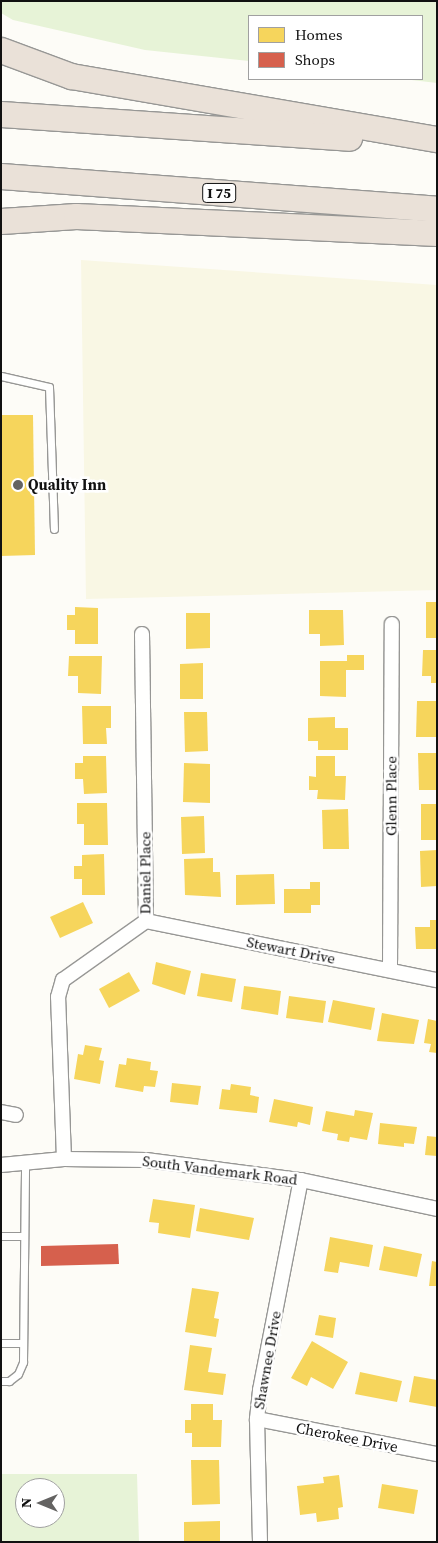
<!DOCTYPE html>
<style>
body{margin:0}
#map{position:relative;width:438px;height:1543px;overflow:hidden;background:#fdfcf7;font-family:"Source Serif 4",serif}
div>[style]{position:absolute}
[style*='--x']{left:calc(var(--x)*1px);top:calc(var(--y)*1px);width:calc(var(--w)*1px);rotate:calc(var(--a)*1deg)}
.farmland>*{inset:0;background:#f9f7e4}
.green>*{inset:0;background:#e7f3d7}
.homes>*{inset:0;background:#f6d55c}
.shops>*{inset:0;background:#d6604d}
.roads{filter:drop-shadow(1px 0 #979795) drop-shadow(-1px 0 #979795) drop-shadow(0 1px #979795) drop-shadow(0 -1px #979795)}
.service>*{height:7px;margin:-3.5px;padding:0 3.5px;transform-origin:3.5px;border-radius:3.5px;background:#fffffe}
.minor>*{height:14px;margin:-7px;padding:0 7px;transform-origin:7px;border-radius:7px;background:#fffffe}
.motorway>*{height:25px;margin:-12.5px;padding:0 12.5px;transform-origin:12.5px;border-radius:12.5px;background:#eae1d8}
.dots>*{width:14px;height:14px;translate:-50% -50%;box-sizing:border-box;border:2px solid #fff;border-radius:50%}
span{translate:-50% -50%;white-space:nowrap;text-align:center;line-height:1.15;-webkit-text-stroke:5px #fff;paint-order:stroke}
.shield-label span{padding:1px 4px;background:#fff;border:1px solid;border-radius:4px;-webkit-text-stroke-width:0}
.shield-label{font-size:14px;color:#111;font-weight:700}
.poi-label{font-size:15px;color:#111;font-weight:700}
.left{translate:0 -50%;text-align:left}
.street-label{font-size:15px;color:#111}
.frame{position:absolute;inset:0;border:2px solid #111;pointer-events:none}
.legend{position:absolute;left:248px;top:15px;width:175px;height:65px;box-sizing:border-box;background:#fff;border:1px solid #a0a0a0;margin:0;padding:6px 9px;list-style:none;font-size:15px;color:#111}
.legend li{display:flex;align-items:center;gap:10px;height:25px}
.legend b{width:25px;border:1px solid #a0a0a0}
.north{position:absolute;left:15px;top:1478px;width:50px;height:50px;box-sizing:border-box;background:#fff;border:1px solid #a0a0a0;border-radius:50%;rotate:270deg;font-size:14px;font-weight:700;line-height:20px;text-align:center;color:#111}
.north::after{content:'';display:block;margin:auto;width:18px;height:22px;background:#646362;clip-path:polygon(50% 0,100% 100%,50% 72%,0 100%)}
</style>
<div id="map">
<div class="farmland">
<i style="clip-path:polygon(81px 260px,437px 285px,437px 590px,86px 599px)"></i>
</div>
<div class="green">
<i style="clip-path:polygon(1px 1px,437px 1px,437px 83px,403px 79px,422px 79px,422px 16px,249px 16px,249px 61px,145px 50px,13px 20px,1px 13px)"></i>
<i style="clip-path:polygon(evenodd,1px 1474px,137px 1474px,139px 1542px,1px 1542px,1px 1474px,25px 1488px,55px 1488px,55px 1518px,25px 1518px,25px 1488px)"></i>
</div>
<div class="homes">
<i style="clip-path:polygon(1px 415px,33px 415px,35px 555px,1px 556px)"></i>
<i style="clip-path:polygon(426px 602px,437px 602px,437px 638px,426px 638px)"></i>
<i style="clip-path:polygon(75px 607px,98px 608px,98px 644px,75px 644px,75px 630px,67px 630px,67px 615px,75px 615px)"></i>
<i style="clip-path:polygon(309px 610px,343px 610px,344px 645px,320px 646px,320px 634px,309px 634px)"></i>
<i style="clip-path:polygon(186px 613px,210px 613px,210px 648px,186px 649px)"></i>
<i style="clip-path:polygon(423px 650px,437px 650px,437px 683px,431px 683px,431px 676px,422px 676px)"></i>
<i style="clip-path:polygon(347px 655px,364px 655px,364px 670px,346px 670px,346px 697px,320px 696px,320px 661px,347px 661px)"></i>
<i style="clip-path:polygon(69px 656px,102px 656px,101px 694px,78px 693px,78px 676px,68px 676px)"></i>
<i style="clip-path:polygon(203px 663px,203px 699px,180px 699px,180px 664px)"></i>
<i style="clip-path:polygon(417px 701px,437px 701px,437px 737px,416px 737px)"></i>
<i style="clip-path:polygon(82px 706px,111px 706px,111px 728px,106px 728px,107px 744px,83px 744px)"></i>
<i style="clip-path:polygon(184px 712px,207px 712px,208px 751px,185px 752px)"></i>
<i style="clip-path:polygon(335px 717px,335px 728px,348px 728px,348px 750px,318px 750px,318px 741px,308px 741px,308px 718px)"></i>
<i style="clip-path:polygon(418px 753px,437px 753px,437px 790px,419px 790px)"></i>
<i style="clip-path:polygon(83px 756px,106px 756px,107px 793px,84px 794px,83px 779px,75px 779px,75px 763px,83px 763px)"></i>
<i style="clip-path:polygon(316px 756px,335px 756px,335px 776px,346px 776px,345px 800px,317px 799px,318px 790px,309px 790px,309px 776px,316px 777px)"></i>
<i style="clip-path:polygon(184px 763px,210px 764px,210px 803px,183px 802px)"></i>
<i style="clip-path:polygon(77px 803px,107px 803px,108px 845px,84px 845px,84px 824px,77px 824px)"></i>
<i style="clip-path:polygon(421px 804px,437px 804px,437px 840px,421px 840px)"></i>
<i style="clip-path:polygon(348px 809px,349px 849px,323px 849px,322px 810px)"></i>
<i style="clip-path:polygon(204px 816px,205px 853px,182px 854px,181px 817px)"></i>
<i style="clip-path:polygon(437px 850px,437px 886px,421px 887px,420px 851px)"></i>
<i style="clip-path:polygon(104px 854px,105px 895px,82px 895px,82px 879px,74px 879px,74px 866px,82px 866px,82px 855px)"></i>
<i style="clip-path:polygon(213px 858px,213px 872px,220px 872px,221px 897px,185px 895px,184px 859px)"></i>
<i style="clip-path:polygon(274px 874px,275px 904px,236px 905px,236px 875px)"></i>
<i style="clip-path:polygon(310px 882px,320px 882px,320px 905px,311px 905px,311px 913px,284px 913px,284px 889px,310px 889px)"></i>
<i style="clip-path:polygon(83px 902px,93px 923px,60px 938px,50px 917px)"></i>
<i style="clip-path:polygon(430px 920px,437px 920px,437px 949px,416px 949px,415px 927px,430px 927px)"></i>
<i style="clip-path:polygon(156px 962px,191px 971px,185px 995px,152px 984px)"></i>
<i style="clip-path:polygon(129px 972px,140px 991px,109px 1008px,99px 989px)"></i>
<i style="clip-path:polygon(201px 973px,236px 979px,232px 1002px,197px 996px)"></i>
<i style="clip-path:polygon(244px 986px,281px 991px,278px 1015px,241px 1009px)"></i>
<i style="clip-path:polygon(289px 996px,326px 1001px,323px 1023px,286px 1018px)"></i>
<i style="clip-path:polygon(333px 1000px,375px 1008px,371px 1030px,328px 1022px)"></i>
<i style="clip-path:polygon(382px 1013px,419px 1020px,414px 1044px,377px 1041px)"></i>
<i style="clip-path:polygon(428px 1019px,437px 1021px,437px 1053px,429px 1052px,431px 1044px,424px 1043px)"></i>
<i style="clip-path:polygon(85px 1045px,102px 1048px,99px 1060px,104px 1061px,100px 1084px,74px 1079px,78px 1054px,83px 1055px)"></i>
<i style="clip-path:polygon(127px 1058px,151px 1062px,150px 1070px,158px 1071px,155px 1087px,144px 1086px,143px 1092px,115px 1087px,119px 1064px,126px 1065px)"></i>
<i style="clip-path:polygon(172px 1083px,201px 1086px,198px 1105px,170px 1102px)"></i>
<i style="clip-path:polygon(231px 1084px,251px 1087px,250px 1095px,259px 1097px,257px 1113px,219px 1109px,222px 1089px,230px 1090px)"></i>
<i style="clip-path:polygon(274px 1099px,313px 1107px,310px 1125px,298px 1122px,297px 1127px,269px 1122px)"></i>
<i style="clip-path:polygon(355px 1110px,373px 1113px,367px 1140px,350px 1137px,349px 1142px,337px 1140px,338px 1134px,322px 1131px,326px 1111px,354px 1116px)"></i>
<i style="clip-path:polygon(380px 1123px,417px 1127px,414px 1144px,404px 1143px,404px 1147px,378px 1144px)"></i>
<i style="clip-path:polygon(427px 1136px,437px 1137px,437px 1156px,425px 1155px)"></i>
<i style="clip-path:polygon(153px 1199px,195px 1205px,190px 1238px,158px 1233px,159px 1223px,149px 1222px)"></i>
<i style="clip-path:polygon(200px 1208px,254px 1218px,249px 1240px,196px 1231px)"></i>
<i style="clip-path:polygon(330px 1237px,373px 1245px,369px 1267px,340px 1262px,338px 1273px,324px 1271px)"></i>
<i style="clip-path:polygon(384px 1246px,422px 1254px,417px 1277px,379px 1270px)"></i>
<i style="clip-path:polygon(432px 1261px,437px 1262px,437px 1286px,429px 1286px)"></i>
<i style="clip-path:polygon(192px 1288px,219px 1292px,214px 1318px,219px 1319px,216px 1337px,185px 1332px)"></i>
<i style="clip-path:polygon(319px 1315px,336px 1318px,333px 1338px,315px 1335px)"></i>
<i style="clip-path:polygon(312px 1341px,348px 1362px,333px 1389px,311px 1377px,307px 1386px,291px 1378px)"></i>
<i style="clip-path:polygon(190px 1345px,212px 1348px,208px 1372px,226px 1374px,223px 1395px,184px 1390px)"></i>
<i style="clip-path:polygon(360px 1372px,402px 1381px,397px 1402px,355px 1394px)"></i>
<i style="clip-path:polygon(414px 1376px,437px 1380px,437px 1407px,409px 1402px)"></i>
<i style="clip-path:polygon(191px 1404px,213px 1404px,213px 1420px,222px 1420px,221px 1447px,192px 1447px,192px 1433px,185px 1433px,185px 1420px,191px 1420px)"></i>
<i style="clip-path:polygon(191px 1460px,219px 1460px,220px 1504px,192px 1505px)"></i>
<i style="clip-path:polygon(339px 1475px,343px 1507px,338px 1508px,339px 1519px,317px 1522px,316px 1513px,300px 1515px,297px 1486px,324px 1483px,323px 1477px)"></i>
<i style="clip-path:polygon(382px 1484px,418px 1490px,414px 1514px,378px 1508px)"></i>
<i style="clip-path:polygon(220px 1521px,220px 1542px,184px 1542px,184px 1522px)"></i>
</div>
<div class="shops">
<i style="clip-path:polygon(118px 1244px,119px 1264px,41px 1266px,41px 1246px)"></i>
</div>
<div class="roads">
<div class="service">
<i style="--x:1;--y:376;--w:49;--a:12.9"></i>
<i style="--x:49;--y:387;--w:142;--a:88"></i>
<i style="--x:1;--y:1236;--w:23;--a:0"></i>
<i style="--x:1;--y:1343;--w:22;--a:0"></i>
<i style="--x:1;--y:1381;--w:8;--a:0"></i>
<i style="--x:9;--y:1381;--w:11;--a:-38"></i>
<i style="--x:18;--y:1374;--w:13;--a:-67"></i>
<i style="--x:23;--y:1362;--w:199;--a:-89.4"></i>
</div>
<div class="minor">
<i style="--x:142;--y:634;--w:287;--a:89.2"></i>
<i style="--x:146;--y:921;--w:297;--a:11.5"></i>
<i style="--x:390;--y:969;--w:345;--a:-89.7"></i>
<i style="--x:1;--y:1112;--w:15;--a:11"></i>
<i style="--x:64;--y:1159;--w:162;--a:-92.1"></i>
<i style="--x:58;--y:997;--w:18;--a:-74"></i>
<i style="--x:63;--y:980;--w:102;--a:-35.4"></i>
<i style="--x:1;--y:1165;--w:63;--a:-5.4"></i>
<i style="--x:64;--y:1159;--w:82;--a:0.7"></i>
<i style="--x:146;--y:1160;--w:156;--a:7.4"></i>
<i style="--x:301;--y:1180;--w:139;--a:12"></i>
<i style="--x:257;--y:1419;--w:183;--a:11"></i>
<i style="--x:260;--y:1542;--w:123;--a:-91.4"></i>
<i style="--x:257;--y:1419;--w:29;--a:-84"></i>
<i style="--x:260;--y:1390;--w:214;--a:-79"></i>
</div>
<div class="motorway">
<i style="--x:1;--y:50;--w:75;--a:20.4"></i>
<i style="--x:71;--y:76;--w:371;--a:9.8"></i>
<i style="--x:1;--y:114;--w:349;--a:3.9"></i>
<i style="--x:1;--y:176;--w:437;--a:4.3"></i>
<i style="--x:1;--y:221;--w:75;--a:-3.8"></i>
<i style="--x:76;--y:216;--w:361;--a:2.7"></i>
</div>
</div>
<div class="dots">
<i style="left:18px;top:485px;background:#646362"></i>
</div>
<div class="shield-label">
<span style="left:219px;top:193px">I 75</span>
</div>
<div class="poi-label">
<span class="left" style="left:28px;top:485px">Quality Inn</span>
</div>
<div class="street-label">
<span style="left:391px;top:796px;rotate:-90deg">Glenn Place</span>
<span style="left:145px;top:873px;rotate:-90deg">Daniel Place</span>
<span style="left:291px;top:950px;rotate:11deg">Stewart Drive</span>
<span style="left:220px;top:1170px;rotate:7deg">South Vandemark Road</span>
<span style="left:267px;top:1360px;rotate:-80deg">Shawnee Drive</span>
<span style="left:347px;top:1437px;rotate:11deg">Cherokee Drive</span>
</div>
<div class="frame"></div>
<ul class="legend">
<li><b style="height:14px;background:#f6d55c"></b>Homes</li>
<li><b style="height:14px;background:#d6604d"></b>Shops</li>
</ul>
<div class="north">N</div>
</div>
